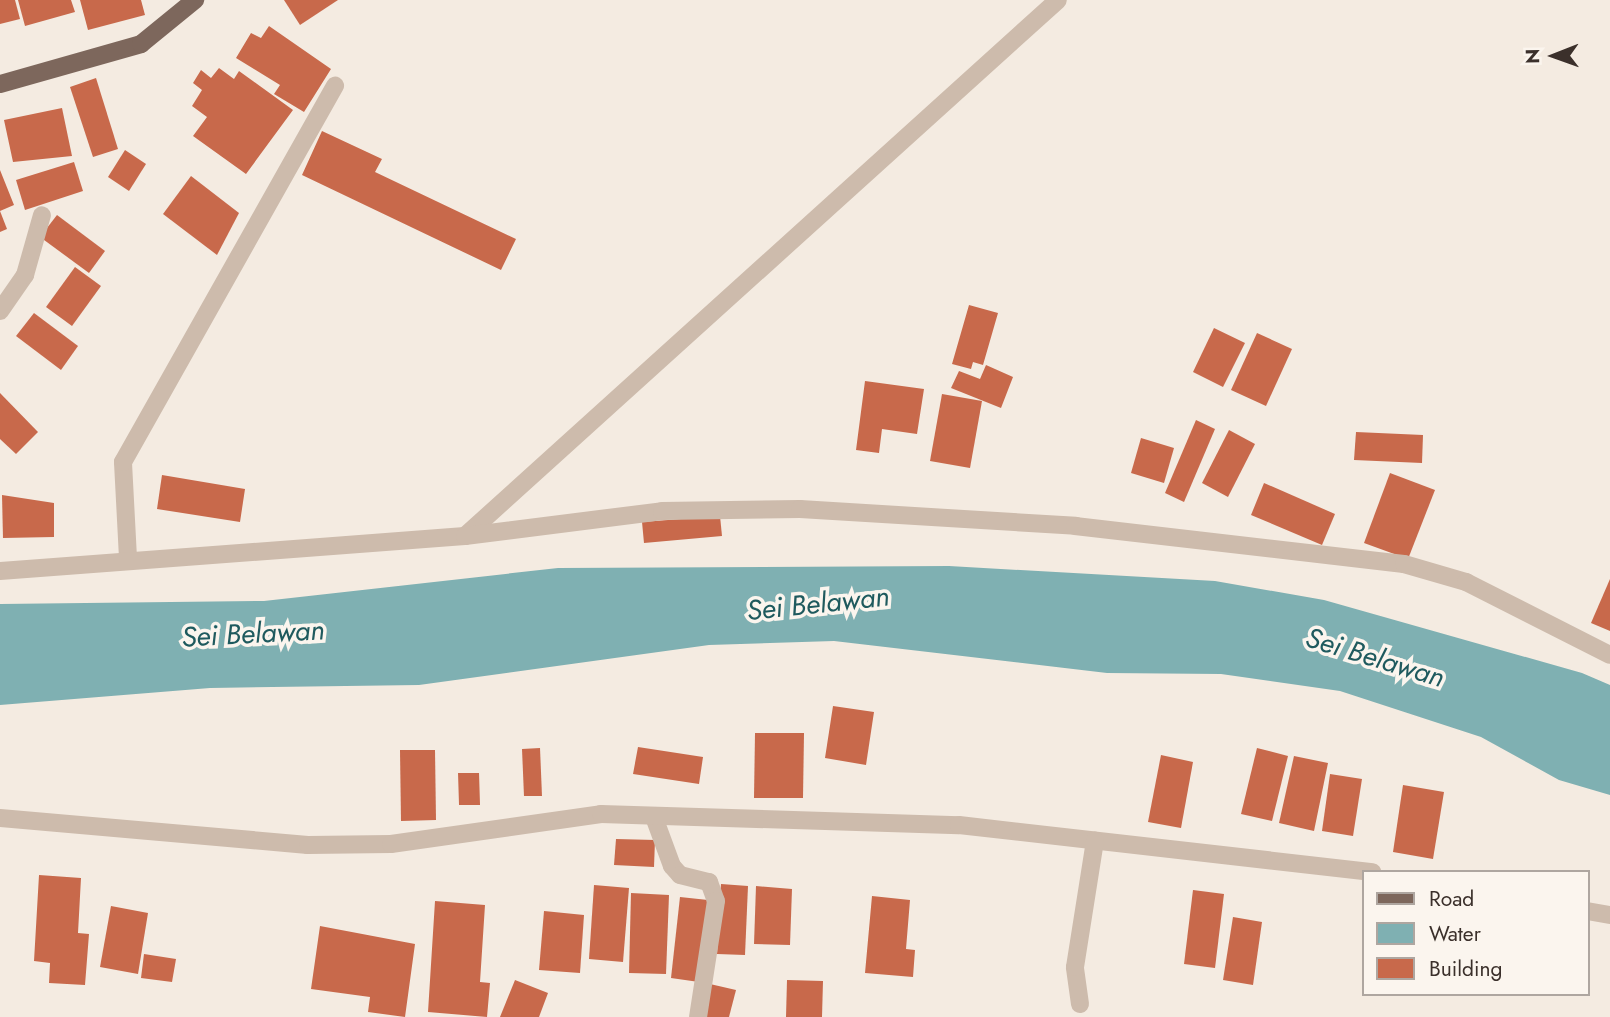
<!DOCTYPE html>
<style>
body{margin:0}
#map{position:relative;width:1610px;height:1017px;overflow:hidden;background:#f4ebe1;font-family:Jost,sans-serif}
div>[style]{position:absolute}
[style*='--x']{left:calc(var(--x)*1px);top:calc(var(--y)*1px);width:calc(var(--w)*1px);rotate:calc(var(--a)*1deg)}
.water>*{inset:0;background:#7fb0b2}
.building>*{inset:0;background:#c8694b}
.minor>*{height:18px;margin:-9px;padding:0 9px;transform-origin:9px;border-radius:9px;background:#cdbbac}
.primary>*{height:18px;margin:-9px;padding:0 9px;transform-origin:9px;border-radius:9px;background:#7d675c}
span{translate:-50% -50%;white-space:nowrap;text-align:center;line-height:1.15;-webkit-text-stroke:7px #fbf5ee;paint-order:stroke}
.water-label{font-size:28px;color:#1f5a5e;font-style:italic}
.legend{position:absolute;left:1362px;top:870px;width:228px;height:126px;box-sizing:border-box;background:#fbf5ee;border:2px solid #aea6a0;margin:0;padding:9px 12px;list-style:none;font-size:21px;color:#3b302b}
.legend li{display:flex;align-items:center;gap:14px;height:35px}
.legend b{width:35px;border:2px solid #aea6a0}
.north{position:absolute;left:1519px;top:21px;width:70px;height:70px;-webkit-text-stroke:5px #fbf5ee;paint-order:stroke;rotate:269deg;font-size:19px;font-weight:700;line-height:28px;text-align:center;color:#3b302b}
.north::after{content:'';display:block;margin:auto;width:24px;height:32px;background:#3b302b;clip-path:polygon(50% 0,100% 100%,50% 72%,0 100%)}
</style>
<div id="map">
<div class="water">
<i style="clip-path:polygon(949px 566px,1215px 581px,1324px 600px,1582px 673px,1610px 685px,1610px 795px,1559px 780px,1481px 737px,1340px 691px,1221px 674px,1107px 673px,834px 641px,709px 645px,419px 685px,210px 688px,0 705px,0 604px,264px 601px,558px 568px)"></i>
</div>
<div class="building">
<i style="clip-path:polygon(0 0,15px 0,20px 19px,0 24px)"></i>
<i style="clip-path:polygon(18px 0,71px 0,75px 12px,25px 26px)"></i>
<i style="clip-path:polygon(80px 0,141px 0,145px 15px,88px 30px)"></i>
<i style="clip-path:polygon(284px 0,338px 0,300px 25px)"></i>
<i style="clip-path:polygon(269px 26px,331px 69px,304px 112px,274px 94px,280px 85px,236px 58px,251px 33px,261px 38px)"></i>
<i style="clip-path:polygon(219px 68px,234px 79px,239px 71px,293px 110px,246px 174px,193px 136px,207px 117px,192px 106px,202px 90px,193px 83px,201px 70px,211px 78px)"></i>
<i style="clip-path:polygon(96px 78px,118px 149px,93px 157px,70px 87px)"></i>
<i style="clip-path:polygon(62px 108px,72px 156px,13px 162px,4px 120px)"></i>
<i style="clip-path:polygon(322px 131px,382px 159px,375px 172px,516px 239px,501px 270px,302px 175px)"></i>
<i style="clip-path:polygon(125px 150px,146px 164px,129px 191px,108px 177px)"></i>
<i style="clip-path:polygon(74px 162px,83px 191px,25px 210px,16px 180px)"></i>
<i style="clip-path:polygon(0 170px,14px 205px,0 211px)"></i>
<i style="clip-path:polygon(191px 176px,239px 213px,217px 255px,163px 214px)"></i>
<i style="clip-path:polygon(0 211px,7px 229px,0 232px)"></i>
<i style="clip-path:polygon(57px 215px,105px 251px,89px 273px,40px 237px)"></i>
<i style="clip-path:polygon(75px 267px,101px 286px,72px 326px,46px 307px)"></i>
<i style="clip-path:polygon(969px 305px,998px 313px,983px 365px,973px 362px,971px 369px,952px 364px)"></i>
<i style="clip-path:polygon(34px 313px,78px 346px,61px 370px,16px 336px)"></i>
<i style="clip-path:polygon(1214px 328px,1245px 343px,1223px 387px,1193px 372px)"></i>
<i style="clip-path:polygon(1257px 333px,1292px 349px,1266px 406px,1231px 390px)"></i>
<i style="clip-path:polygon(986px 365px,1013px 377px,1001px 408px,951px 388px,959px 371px,980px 379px)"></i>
<i style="clip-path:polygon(865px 381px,924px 389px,917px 434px,882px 429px,879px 453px,856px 450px)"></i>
<i style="clip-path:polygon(0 393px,38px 432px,16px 454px,0 439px)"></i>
<i style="clip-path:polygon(942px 394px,982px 401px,970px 468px,930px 461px)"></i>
<i style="clip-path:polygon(1196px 420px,1215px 429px,1184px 502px,1165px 493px)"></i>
<i style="clip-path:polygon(1229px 430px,1255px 444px,1228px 497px,1202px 483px)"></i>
<i style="clip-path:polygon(1356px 432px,1423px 435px,1422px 463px,1354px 460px)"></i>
<i style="clip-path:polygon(1141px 438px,1174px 448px,1164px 483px,1131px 473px)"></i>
<i style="clip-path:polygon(1390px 473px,1435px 490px,1408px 559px,1364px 543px)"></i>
<i style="clip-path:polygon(162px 475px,245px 489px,240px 522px,157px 509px)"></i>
<i style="clip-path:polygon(1264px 483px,1335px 514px,1322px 545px,1251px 515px)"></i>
<i style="clip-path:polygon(2px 495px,54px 503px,54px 537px,3px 538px)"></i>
<i style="clip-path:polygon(720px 516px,722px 536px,644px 543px,642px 522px)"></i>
<i style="clip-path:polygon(1610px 579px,1610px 631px,1591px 623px)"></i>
<i style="clip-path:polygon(833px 706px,874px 712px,866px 765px,825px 758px)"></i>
<i style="clip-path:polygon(755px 733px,804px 733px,803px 798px,754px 798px)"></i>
<i style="clip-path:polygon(638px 747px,703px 757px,699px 784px,633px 774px)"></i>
<i style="clip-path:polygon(540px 748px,542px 796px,524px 796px,522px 749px)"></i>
<i style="clip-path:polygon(1257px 748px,1288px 756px,1272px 821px,1241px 814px)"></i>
<i style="clip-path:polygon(400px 750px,435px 750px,436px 820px,401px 821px)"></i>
<i style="clip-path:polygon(1161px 755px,1193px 762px,1181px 828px,1148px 822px)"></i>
<i style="clip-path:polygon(1294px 756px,1328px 763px,1314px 831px,1279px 823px)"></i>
<i style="clip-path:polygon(458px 773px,479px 773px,480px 805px,459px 805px)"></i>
<i style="clip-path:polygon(1330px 774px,1362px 779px,1353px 836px,1322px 831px)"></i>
<i style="clip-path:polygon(1403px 785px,1444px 792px,1433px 859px,1393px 852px)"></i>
<i style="clip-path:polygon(616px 839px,655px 840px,654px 867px,614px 865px)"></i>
<i style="clip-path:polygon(39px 875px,81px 878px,78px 933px,89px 934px,85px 985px,49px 983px,50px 963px,34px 961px)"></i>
<i style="clip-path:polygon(721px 884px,748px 886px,745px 955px,717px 954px)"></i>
<i style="clip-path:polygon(594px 885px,629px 888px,623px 962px,589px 959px)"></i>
<i style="clip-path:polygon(756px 886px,792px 889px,790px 945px,754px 944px)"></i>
<i style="clip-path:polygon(1193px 890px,1224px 894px,1215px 968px,1184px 964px)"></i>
<i style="clip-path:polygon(631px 893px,669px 895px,666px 974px,629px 973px)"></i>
<i style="clip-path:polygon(872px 896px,910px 900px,906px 949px,915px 950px,913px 977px,865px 973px)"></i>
<i style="clip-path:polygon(680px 897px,708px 900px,699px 982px,671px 978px)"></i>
<i style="clip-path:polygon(435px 901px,485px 905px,480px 982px,490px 983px,487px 1017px,428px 1012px)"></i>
<i style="clip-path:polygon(111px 906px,148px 913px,138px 974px,100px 967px)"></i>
<i style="clip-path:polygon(544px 911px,584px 915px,580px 973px,539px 970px)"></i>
<i style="clip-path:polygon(1233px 917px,1262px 922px,1253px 985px,1223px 980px)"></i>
<i style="clip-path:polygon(320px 926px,415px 944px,405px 1017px,368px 1012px,370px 997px,311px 989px)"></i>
<i style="clip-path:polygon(144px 954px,176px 959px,172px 982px,141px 978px)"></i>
<i style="clip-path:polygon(515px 980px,548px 993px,539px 1017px,500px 1017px)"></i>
<i style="clip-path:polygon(787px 980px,823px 981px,822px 1017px,786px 1017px)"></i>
<i style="clip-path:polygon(710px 984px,736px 990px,729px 1017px,702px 1017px)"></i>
</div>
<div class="minor">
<i style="--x:0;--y:311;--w:44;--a:-55.2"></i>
<i style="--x:25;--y:275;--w:62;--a:-74.2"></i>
<i style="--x:465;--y:536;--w:799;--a:-42.11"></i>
<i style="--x:128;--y:558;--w:96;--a:-93"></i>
<i style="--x:123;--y:462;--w:432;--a:-60.6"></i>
<i style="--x:0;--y:571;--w:466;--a:-4.3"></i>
<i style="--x:465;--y:536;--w:199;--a:-7.2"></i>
<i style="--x:662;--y:511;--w:138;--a:-0.8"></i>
<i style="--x:800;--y:509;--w:276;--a:3.5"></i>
<i style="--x:1075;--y:526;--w:331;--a:6.6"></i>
<i style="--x:1404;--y:564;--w:65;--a:16.2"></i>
<i style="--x:1466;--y:582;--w:161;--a:26.9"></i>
<i style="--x:654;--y:817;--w:52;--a:69.8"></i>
<i style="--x:672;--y:866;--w:12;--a:48"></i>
<i style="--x:680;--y:875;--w:30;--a:14"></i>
<i style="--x:709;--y:882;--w:20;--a:70"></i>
<i style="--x:716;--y:901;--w:117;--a:98.8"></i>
<i style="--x:0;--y:818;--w:309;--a:5"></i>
<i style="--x:308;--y:845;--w:83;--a:-0.7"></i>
<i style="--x:391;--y:844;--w:212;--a:-8.1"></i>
<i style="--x:601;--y:814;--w:358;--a:1.8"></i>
<i style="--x:959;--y:825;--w:416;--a:6.5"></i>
<i style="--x:1587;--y:911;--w:23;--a:10"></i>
<i style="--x:1080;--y:1004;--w:37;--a:-98"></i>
<i style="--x:1075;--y:967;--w:128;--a:-81"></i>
</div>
<div class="primary">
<i style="--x:0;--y:84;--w:147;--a:-15.8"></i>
<i style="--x:141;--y:44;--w:70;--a:-39.2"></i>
</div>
<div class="water-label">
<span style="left:818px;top:604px;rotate:-6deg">Sei Belawan</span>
<span style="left:253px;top:634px;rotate:-3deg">Sei Belawan</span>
<span style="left:1375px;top:658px;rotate:17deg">Sei Belawan</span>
</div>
<ul class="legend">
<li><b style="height:9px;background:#7d675c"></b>Road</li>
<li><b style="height:19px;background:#7fb0b2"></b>Water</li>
<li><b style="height:19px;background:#c8694b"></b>Building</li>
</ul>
<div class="north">N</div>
</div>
